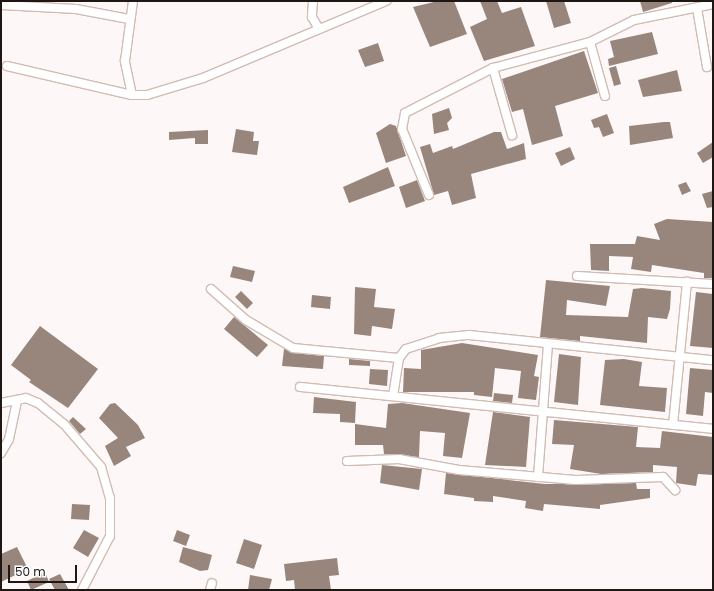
<!DOCTYPE html>
<style>
body{margin:0}
#map{position:relative;width:714px;height:591px;overflow:hidden;background:#fdf8f7;font-family:Poppins,sans-serif}
div>[style]{position:absolute}
[style*='--x']{left:calc(var(--x)*1px);top:calc(var(--y)*1px);width:calc(var(--w)*1px);rotate:calc(var(--a)*1deg)}
.building>*{inset:0;background:#98867c}
.roads{filter:drop-shadow(1px 0 #d1bcb4) drop-shadow(-1px 0 #d1bcb4) drop-shadow(0 1px #d1bcb4) drop-shadow(0 -1px #d1bcb4)}
.minor>*{height:8px;margin:-4px;padding:0 4px;transform-origin:4px;border-radius:4px;background:#fff}
span{translate:-50% -50%;white-space:nowrap;text-align:center;line-height:1.15;-webkit-text-stroke:3px #fff;paint-order:stroke}
.frame{position:absolute;inset:0;border:2px solid #1e1714;pointer-events:none}
.scale{position:absolute;left:8px;top:565px;width:69px;height:18px;box-sizing:border-box;border:2px solid #1e1714;border-top:0;padding-left:5px;font-size:12px;line-height:14px;white-space:nowrap;color:#1e1714;-webkit-text-stroke:3px #fff;paint-order:stroke}
</style>
<div id="map">
<div class="building">
<i style="clip-path:polygon(438px 1px,454px 1px,467px 34px,430px 47px,413px 7px)"></i>
<i style="clip-path:polygon(480px 1px,497px 1px,502px 13px,521px 7px,535px 46px,484px 61px,470px 27px,487px 19px)"></i>
<i style="clip-path:polygon(546px 1px,564px 1px,571px 23px,554px 28px)"></i>
<i style="clip-path:polygon(640px 1px,672px 1px,672px 3px,643px 12px)"></i>
<i style="clip-path:polygon(652px 32px,658px 54px,609px 66px,608px 59px,614px 57px,610px 41px)"></i>
<i style="clip-path:polygon(378px 43px,384px 61px,365px 67px,358px 50px)"></i>
<i style="clip-path:polygon(584px 51px,598px 93px,555px 106px,563px 136px,532px 145px,523px 109px,512px 112px,502px 79px)"></i>
<i style="clip-path:polygon(616px 66px,621px 84px,614px 86px,609px 68px)"></i>
<i style="clip-path:polygon(677px 70px,682px 91px,643px 97px,638px 80px)"></i>
<i style="clip-path:polygon(449px 108px,452px 118px,447px 123px,449px 130px,434px 134px,432px 114px)"></i>
<i style="clip-path:polygon(607px 114px,614px 133px,603px 137px,599px 127px,594px 128px,591px 120px)"></i>
<i style="clip-path:polygon(664px 122px,670px 122px,673px 138px,630px 145px,629px 126px)"></i>
<i style="clip-path:polygon(390px 124px,396px 126px,406px 156px,386px 163px,376px 133px)"></i>
<i style="clip-path:polygon(236px 129px,254px 132px,253px 141px,259px 141px,257px 155px,232px 152px)"></i>
<i style="clip-path:polygon(208px 130px,208px 144px,195px 144px,195px 138px,169px 140px,169px 132px)"></i>
<i style="clip-path:polygon(494px 132px,501px 132px,507px 149px,524px 143px,526px 159px,471px 174px,476px 198px,452px 205px,448px 191px,434px 195px,420px 147px,430px 144px,433px 153px,452px 146px,453px 149px)"></i>
<i style="clip-path:polygon(713px 142px,713px 157px,703px 163px,697px 153px)"></i>
<i style="clip-path:polygon(570px 147px,575px 159px,561px 166px,555px 153px)"></i>
<i style="clip-path:polygon(388px 167px,395px 186px,349px 203px,343px 187px)"></i>
<i style="clip-path:polygon(417px 180px,425px 201px,406px 208px,399px 187px)"></i>
<i style="clip-path:polygon(686px 182px,691px 191px,682px 195px,678px 185px)"></i>
<i style="clip-path:polygon(713px 191px,713px 207px,707px 208px,702px 194px)"></i>
<i style="clip-path:polygon(667px 219px,713px 222px,713px 278px,704px 278px,704px 273px,652px 265px,651px 272px,631px 269px,633px 257px,609px 256px,609px 271px,591px 270px,590px 244px,635px 244px,637px 236px,660px 240px,654px 224px)"></i>
<i style="clip-path:polygon(233px 266px,255px 271px,252px 282px,230px 277px)"></i>
<i style="clip-path:polygon(546px 280px,610px 286px,606px 306px,567px 300px,566px 315px,628px 317px,633px 289px,642px 288px,671px 291px,670px 309px,667px 319px,648px 317px,647px 343px,580px 336px,580px 341px,540px 337px)"></i>
<i style="clip-path:polygon(355px 287px,376px 289px,374px 307px,395px 309px,392px 329px,372px 326px,371px 336px,354px 334px)"></i>
<i style="clip-path:polygon(241px 291px,253px 303px,247px 309px,235px 297px)"></i>
<i style="clip-path:polygon(696px 292px,713px 294px,713px 348px,690px 346px)"></i>
<i style="clip-path:polygon(312px 295px,331px 297px,330px 309px,311px 307px)"></i>
<i style="clip-path:polygon(234px 317px,268px 345px,257px 357px,224px 329px)"></i>
<i style="clip-path:polygon(40px 326px,98px 369px,68px 408px,29px 382px,31px 380px,11px 365px)"></i>
<i style="clip-path:polygon(462px 343px,538px 355px,534px 376px,539px 377px,536px 400px,518px 398px,521px 371px,495px 368px,492px 397px,474px 395px,474px 392px,403px 392px,404px 368px,421px 369px,421px 350px)"></i>
<i style="clip-path:polygon(284px 349px,324px 356px,323px 369px,282px 366px)"></i>
<i style="clip-path:polygon(559px 354px,581px 357px,578px 405px,554px 402px)"></i>
<i style="clip-path:polygon(349px 359px,370px 361px,370px 366px,349px 365px)"></i>
<i style="clip-path:polygon(624px 359px,642px 362px,639px 386px,667px 388px,665px 412px,600px 405px,605px 360px)"></i>
<i style="clip-path:polygon(690px 368px,713px 370px,713px 393px,705px 392px,703px 416px,686px 414px)"></i>
<i style="clip-path:polygon(370px 369px,388px 370px,387px 386px,369px 384px)"></i>
<i style="clip-path:polygon(494px 393px,513px 395px,512px 403px,493px 401px)"></i>
<i style="clip-path:polygon(314px 397px,356px 402px,355px 423px,340px 422px,340px 414px,313px 413px)"></i>
<i style="clip-path:polygon(115px 403px,138px 425px,145px 438px,126px 447px,131px 456px,114px 466px,105px 446px,118px 438px,99px 418px,110px 404px)"></i>
<i style="clip-path:polygon(402px 403px,470px 413px,462px 458px,443px 456px,445px 433px,420px 431px,419px 457px,384px 454px,383px 445px,355px 445px,355px 424px,386px 428px,388px 404px)"></i>
<i style="clip-path:polygon(493px 412px,530px 417px,526px 467px,485px 465px)"></i>
<i style="clip-path:polygon(73px 417px,86px 429px,80px 434px,69px 421px)"></i>
<i style="clip-path:polygon(554px 420px,638px 427px,636px 447px,660px 448px,662px 431px,713px 437px,713px 475px,698px 474px,696px 486px,676px 483px,677px 467px,653px 465px,653px 472px,601px 474px,570px 469px,574px 445px,552px 444px)"></i>
<i style="clip-path:polygon(382px 465px,422px 469px,419px 490px,380px 483px)"></i>
<i style="clip-path:polygon(446px 473px,545px 484px,636px 483px,637px 489px,650px 489px,650px 498px,600px 505px,600px 509px,544px 504px,543px 511px,525px 508px,526px 501px,493px 496px,493px 502px,474px 501px,474px 498px,444px 494px)"></i>
<i style="clip-path:polygon(72px 504px,90px 505px,89px 520px,71px 519px)"></i>
<i style="clip-path:polygon(84px 530px,99px 538px,88px 557px,73px 548px)"></i>
<i style="clip-path:polygon(177px 530px,190px 535px,186px 546px,173px 541px)"></i>
<i style="clip-path:polygon(244px 539px,262px 545px,254px 569px,236px 563px)"></i>
<i style="clip-path:polygon(17px 547px,28px 569px,1px 582px,1px 554px)"></i>
<i style="clip-path:polygon(183px 547px,212px 555px,208px 570px,200px 571px,179px 562px)"></i>
<i style="clip-path:polygon(337px 558px,339px 575px,329px 576px,331px 590px,295px 590px,294px 580px,286px 581px,284px 564px)"></i>
<i style="clip-path:polygon(45px 572px,49px 582px,31px 590px,27px 581px)"></i>
<i style="clip-path:polygon(60px 574px,69px 590px,55px 590px,49px 579px)"></i>
<i style="clip-path:polygon(250px 575px,272px 579px,269px 590px,248px 590px)"></i>
</div>
<div class="roads">
<div class="minor">
<i style="--x:313;--y:1;--w:16;--a:94"></i>
<i style="--x:312;--y:17;--w:14;--a:60"></i>
<i style="--x:1;--y:5;--w:75;--a:3.1"></i>
<i style="--x:76;--y:9;--w:54;--a:10.7"></i>
<i style="--x:697;--y:8;--w:60;--a:80.4"></i>
<i style="--x:590;--y:42;--w:56;--a:74.5"></i>
<i style="--x:7;--y:66;--w:128;--a:13.1"></i>
<i style="--x:132;--y:95;--w:15;--a:0"></i>
<i style="--x:147;--y:95;--w:59;--a:-16.9"></i>
<i style="--x:203;--y:78;--w:199;--a:-22.8"></i>
<i style="--x:493;--y:68;--w:70;--a:74.2"></i>
<i style="--x:132;--y:95;--w:35;--a:-102"></i>
<i style="--x:125;--y:61;--w:61;--a:-82.4"></i>
<i style="--x:429;--y:195;--w:71;--a:-112.2"></i>
<i style="--x:402;--y:129;--w:16;--a:-79"></i>
<i style="--x:405;--y:113;--w:99;--a:-27.1"></i>
<i style="--x:493;--y:68;--w:100;--a:-15"></i>
<i style="--x:590;--y:42;--w:49;--a:-26.6"></i>
<i style="--x:634;--y:20;--w:81;--a:-11.4"></i>
<i style="--x:577;--y:276;--w:136;--a:3.4"></i>
<i style="--x:211;--y:289;--w:47;--a:41.5"></i>
<i style="--x:246;--y:320;--w:55;--a:30.8"></i>
<i style="--x:293;--y:348;--w:106;--a:5.4"></i>
<i style="--x:300;--y:387;--w:415;--a:5.8"></i>
<i style="--x:393;--y:396;--w:38;--a:-81"></i>
<i style="--x:399;--y:358;--w:11;--a:-52"></i>
<i style="--x:406;--y:349;--w:35;--a:-18"></i>
<i style="--x:439;--y:338;--w:30;--a:-6"></i>
<i style="--x:469;--y:335;--w:245;--a:5.9"></i>
<i style="--x:1;--y:403;--w:25;--a:-11"></i>
<i style="--x:26;--y:398;--w:13;--a:23"></i>
<i style="--x:38;--y:403;--w:33;--a:39"></i>
<i style="--x:64;--y:424;--w:57;--a:49.3"></i>
<i style="--x:101;--y:467;--w:32;--a:74"></i>
<i style="--x:110;--y:498;--w:38;--a:90"></i>
<i style="--x:110;--y:536;--w:61;--a:117.4"></i>
<i style="--x:673;--y:425;--w:144;--a:-84.4"></i>
<i style="--x:1;--y:453;--w:16;--a:-60"></i>
<i style="--x:9;--y:439;--w:40;--a:-78"></i>
<i style="--x:347;--y:461;--w:52;--a:-2.2"></i>
<i style="--x:399;--y:459;--w:61;--a:10.4"></i>
<i style="--x:459;--y:470;--w:117;--a:4.9"></i>
<i style="--x:576;--y:480;--w:87;--a:-2"></i>
<i style="--x:663;--y:477;--w:18;--a:47"></i>
<i style="--x:538;--y:477;--w:133;--a:-85.7"></i>
<i style="--x:210;--y:590;--w:7;--a:-74"></i>
</div>
</div>
<div class="frame"></div>
<div class="scale">50 m</div>
</div>
